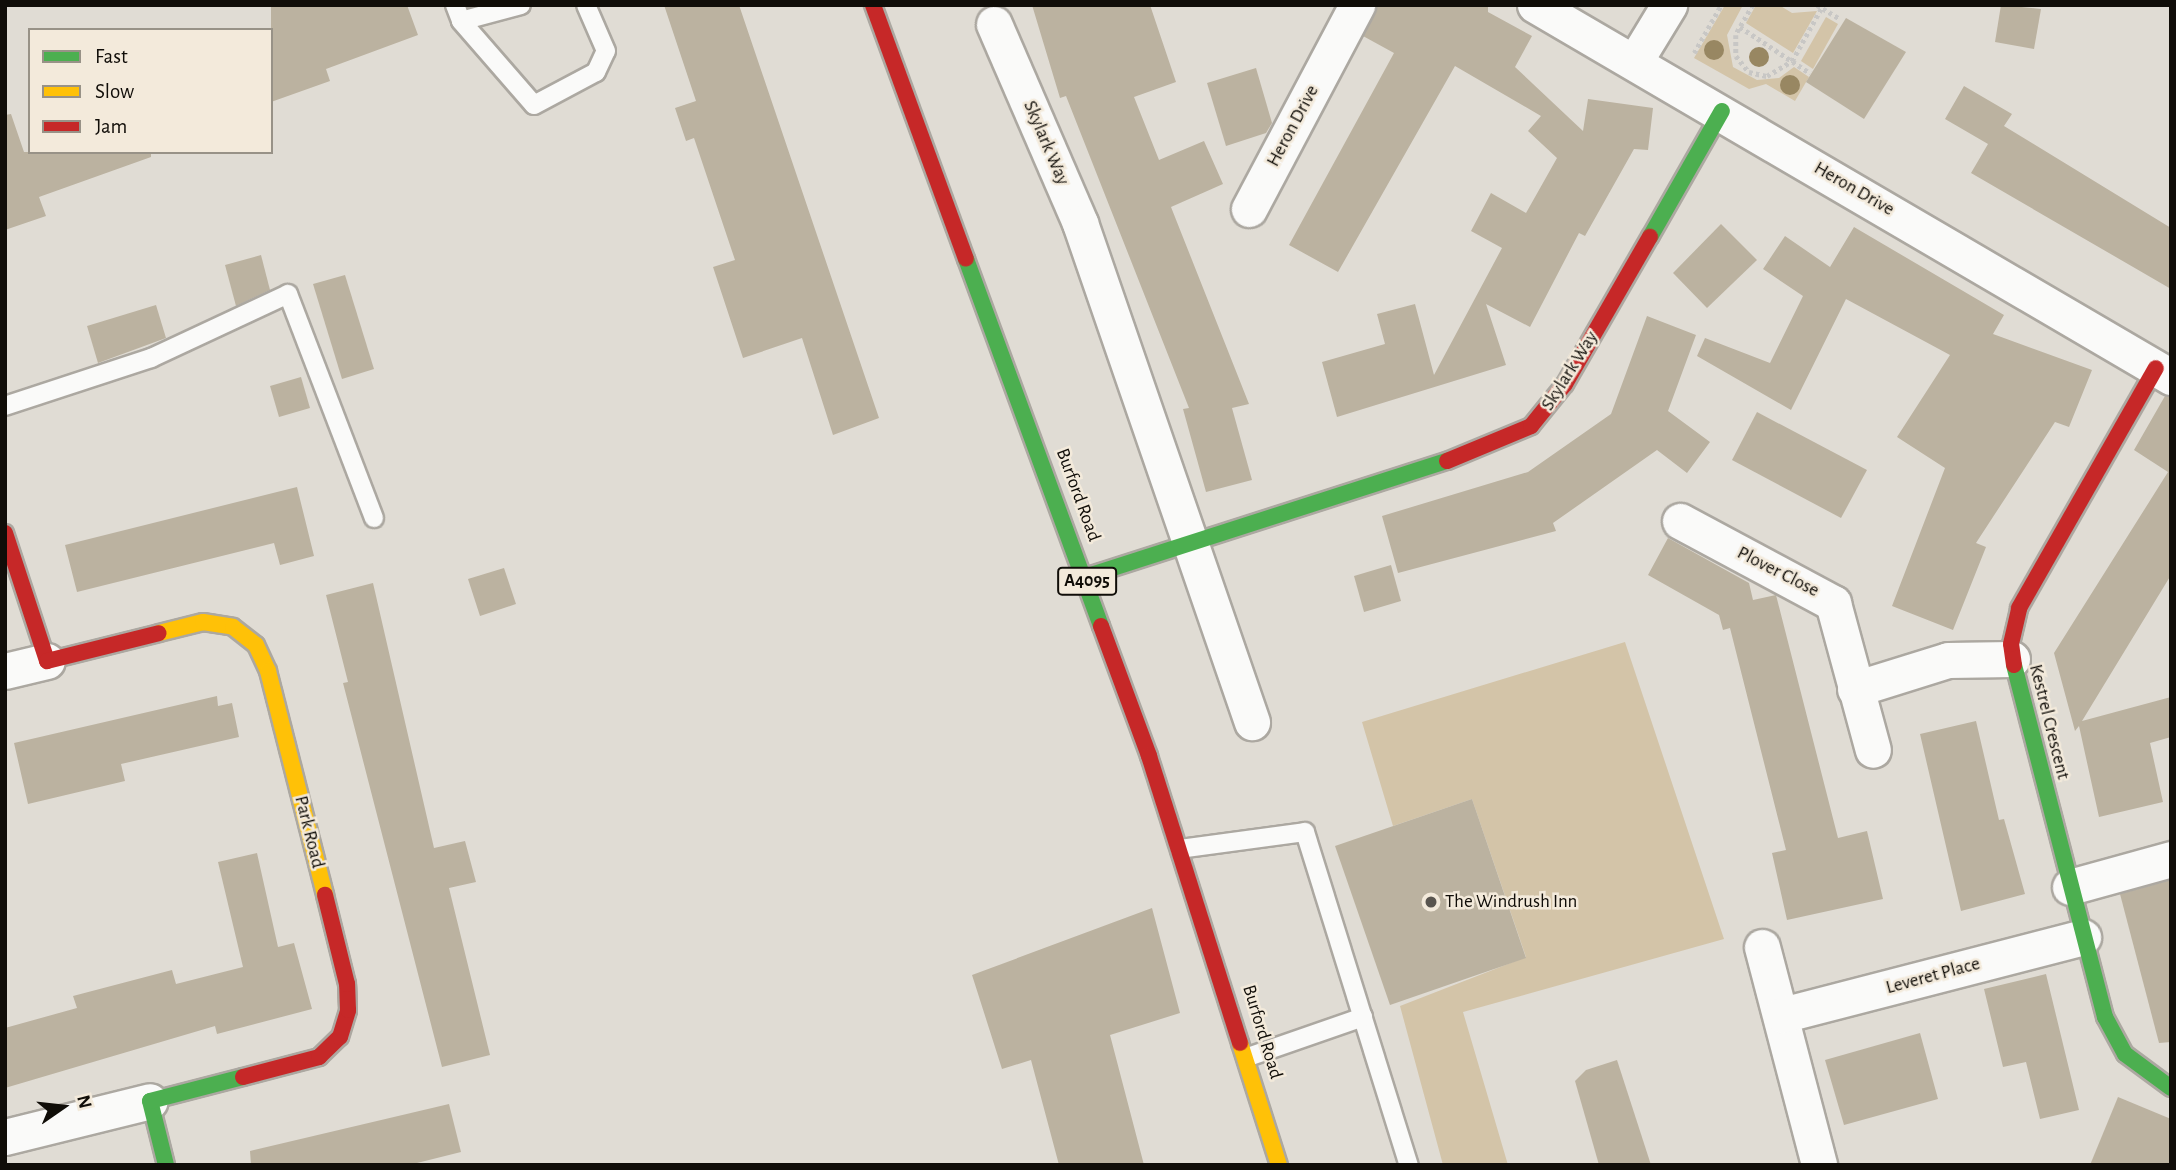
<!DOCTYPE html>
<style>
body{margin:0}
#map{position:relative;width:2176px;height:1170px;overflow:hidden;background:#e0dcd4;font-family:"Alegreya Sans",sans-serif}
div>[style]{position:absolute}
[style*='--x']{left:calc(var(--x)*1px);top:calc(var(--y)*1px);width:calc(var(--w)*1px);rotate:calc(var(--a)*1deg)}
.green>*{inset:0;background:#d3c4a8}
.building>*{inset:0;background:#bbb2a0}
.path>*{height:4.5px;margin-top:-2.25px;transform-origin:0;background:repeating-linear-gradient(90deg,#c8c7c5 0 3.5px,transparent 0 7px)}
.roads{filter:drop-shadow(2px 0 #aca8a1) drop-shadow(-2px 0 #aca8a1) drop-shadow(0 2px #aca8a1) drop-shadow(0 -2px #aca8a1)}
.lane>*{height:18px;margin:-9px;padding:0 9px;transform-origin:9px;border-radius:9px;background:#fafaf9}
.street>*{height:35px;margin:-17.5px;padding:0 17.5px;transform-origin:17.5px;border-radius:17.5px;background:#fafaf9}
.fast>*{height:16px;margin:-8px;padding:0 8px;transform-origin:8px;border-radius:8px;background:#4caf50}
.slow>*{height:16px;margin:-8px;padding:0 8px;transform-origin:8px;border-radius:8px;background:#ffc107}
.jam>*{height:16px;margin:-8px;padding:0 8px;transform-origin:8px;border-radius:8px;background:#c62828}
.trees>*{width:20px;height:20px;margin:-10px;border-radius:50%;background:#988762}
.dots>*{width:19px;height:19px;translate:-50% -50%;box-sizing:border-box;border:4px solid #f3eadb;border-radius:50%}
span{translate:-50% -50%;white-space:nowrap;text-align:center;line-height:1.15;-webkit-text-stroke:5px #f3eadb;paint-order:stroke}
.shield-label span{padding:2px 5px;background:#f3eadb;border:2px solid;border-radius:5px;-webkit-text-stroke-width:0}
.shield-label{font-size:18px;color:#100d08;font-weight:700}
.street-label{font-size:19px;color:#100d08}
.poi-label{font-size:19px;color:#100d08}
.left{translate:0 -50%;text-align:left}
.frame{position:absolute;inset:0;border:7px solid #100d08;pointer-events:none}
.legend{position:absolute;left:28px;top:28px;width:245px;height:126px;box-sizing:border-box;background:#f3eadb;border:2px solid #989287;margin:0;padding:9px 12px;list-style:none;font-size:21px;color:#100d08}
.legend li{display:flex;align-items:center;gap:14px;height:35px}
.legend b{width:35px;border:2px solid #989287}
.north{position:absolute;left:28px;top:1072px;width:70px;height:70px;-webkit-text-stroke:5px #f3eadb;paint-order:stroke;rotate:76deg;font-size:19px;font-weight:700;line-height:28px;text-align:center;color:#100d08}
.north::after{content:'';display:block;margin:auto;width:24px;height:32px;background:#100d08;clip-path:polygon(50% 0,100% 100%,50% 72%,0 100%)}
</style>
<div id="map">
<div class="green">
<i style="clip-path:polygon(1725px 5px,1743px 5px,1727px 35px,1733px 67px,1757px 80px,1779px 78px,1794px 67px,1809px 77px,1795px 101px,1766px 84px,1749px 89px,1694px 58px)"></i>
<i style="clip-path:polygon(1756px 5px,1779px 5px,1792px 13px,1817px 11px,1793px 53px,1746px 23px)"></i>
<i style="clip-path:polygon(1826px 17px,1838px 24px,1813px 69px,1801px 61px)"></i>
<i style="clip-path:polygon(1625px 642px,1724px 939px,1463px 1012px,1508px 1165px,1443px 1165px,1400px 1006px,1526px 957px,1472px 799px,1393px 826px,1362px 722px)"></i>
</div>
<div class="building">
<i style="clip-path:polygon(271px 5px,407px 5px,418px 35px,326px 69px,330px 81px,271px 102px)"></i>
<i style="clip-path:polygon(664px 5px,739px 5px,879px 418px,833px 435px,802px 338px,743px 358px,713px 267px,735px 260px,694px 138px,686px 141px,675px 108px,696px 101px)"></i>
<i style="clip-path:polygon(1032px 5px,1150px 5px,1176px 82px,1134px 97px,1159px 160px,1204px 141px,1223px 184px,1171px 207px,1249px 404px,1232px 408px,1252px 480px,1206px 492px,1183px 409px,1189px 408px,1066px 96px,1060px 98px)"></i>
<i style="clip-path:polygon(1377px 5px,1488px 5px,1488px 12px,1532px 36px,1515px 67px,1583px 131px,1588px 99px,1653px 108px,1648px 150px,1634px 149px,1585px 236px,1579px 233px,1530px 327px,1486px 304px,1506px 365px,1337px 417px,1322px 362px,1385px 344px,1377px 314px,1415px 304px,1434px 375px,1502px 248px,1471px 231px,1491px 193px,1526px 213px,1557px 158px,1528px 131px,1541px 116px,1455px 66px,1338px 272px,1289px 245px,1394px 53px,1363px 36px)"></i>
<i style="clip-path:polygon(2001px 5px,2041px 9px,2034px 49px,1995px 42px)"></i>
<i style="clip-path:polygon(1846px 18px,1906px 52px,1864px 119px,1806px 82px)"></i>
<i style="clip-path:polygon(1256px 68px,1272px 123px,1266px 133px,1226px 146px,1207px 83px)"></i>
<i style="clip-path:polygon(1964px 86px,2012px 114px,2004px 126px,2171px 228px,2171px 289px,1971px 173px,1988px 144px,1945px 119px)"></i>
<i style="clip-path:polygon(11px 114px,24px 152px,151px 152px,151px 157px,39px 197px,46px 216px,5px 230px,5px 115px)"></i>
<i style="clip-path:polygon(1721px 224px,1757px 260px,1707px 308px,1673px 273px)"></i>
<i style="clip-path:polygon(1854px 227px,2004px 315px,1993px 334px,2092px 370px,2069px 427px,2055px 422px,1976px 543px,1986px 547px,1953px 630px,1892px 606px,1945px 468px,1897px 437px,1950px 355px,1846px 299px,1791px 410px,1697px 356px,1705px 338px,1770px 363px,1803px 296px,1763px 269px,1785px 236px,1830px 267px)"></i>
<i style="clip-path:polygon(261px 255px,270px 290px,236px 306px,225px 265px)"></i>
<i style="clip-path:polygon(345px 275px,374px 369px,342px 379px,313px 284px)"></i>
<i style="clip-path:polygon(156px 305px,166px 338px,98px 363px,87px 326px)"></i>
<i style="clip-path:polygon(1647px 316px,1696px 335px,1668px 411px,1710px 442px,1687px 473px,1657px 450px,1553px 523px,1556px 531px,1398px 573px,1382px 516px,1528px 472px,1611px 414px)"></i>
<i style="clip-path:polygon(301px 377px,310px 408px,279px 417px,270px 386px)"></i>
<i style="clip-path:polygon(2165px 396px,2171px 397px,2171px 575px,2082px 721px,2171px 697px,2171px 737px,2150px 743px,2163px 802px,2099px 817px,2079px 726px,2075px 731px,2054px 653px,2168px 472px,2134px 450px)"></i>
<i style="clip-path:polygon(1757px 412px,1867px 470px,1841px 518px,1732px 460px)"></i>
<i style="clip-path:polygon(297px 487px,314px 556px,280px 565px,274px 543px,77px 592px,65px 545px)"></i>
<i style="clip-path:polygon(1668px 538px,1749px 583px,1753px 600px,1776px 595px,1838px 838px,1867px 831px,1883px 899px,1787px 920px,1772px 853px,1786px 850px,1730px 628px,1723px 630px,1719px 615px,1648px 575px)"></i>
<i style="clip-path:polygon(1391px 565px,1401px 601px,1364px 612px,1354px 576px)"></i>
<i style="clip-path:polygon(504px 568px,516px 604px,480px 616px,468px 579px)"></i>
<i style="clip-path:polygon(373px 583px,434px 848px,465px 841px,476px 882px,449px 888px,490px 1055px,442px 1067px,343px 683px,348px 682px,326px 595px)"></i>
<i style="clip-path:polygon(217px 696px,218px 706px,232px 703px,239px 737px,121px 764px,125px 781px,28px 804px,14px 743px)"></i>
<i style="clip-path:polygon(1976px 721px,1999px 820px,2004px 819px,2025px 894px,1961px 911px,1920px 734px)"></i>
<i style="clip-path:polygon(1472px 799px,1526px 958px,1390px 1005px,1335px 846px)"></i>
<i style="clip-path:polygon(257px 853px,278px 947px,294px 943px,312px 1009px,217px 1034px,215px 1026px,5px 1088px,5px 1028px,77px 1008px,73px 996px,172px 970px,176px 984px,243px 967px,218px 862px)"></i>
<i style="clip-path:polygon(2171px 880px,2171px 1042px,2159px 1043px,2120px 894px)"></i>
<i style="clip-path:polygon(1152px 908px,1180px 1013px,1110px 1035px,1144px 1165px,1059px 1165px,1031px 1060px,1002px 1069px,972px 975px)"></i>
<i style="clip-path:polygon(2046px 974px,2079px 1110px,2040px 1119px,2026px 1062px,2003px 1067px,1984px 989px)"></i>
<i style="clip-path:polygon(1920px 1033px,1938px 1099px,1844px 1125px,1825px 1060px)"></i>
<i style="clip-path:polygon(1617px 1060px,1651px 1165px,1599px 1165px,1575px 1081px,1586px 1070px)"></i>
<i style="clip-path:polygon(2118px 1097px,2171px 1119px,2171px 1165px,2090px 1165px)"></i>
<i style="clip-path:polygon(449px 1104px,461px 1152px,409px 1165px,251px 1165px,250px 1151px)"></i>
</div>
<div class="path">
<i style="--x:1753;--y:5;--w:34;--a:120"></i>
<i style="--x:1736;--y:35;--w:21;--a:90"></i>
<i style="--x:1736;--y:56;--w:21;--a:51"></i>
<i style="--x:1749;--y:72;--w:18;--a:13"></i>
<i style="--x:1767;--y:76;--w:29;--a:-31"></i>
<i style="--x:1792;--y:61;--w:64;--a:-61"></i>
<i style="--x:1788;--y:5;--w:17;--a:0"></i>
<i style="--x:1817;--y:5;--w:27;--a:31"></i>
<i style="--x:1740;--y:27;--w:84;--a:33.3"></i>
<i style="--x:1694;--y:53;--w:55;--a:-60.6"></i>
</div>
<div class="roads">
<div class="lane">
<i style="--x:455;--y:5;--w:17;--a:69"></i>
<i style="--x:461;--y:21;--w:111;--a:49"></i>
<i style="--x:534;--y:105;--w:70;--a:-28"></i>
<i style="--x:596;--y:72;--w:23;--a:-65"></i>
<i style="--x:606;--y:51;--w:50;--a:-113.5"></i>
<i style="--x:461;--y:21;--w:62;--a:-14.9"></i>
<i style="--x:5;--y:406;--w:154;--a:-18.2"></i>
<i style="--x:151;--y:358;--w:151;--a:-25"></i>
<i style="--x:288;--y:294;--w:240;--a:69"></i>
<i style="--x:1180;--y:849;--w:126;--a:-7.7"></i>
<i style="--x:1305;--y:832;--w:349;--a:72.7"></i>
<i style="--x:1248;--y:1057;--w:122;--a:-19.2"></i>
</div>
<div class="street">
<i style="--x:1535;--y:5;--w:737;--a:30.32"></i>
<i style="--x:994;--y:24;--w:217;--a:66.6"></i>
<i style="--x:1080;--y:223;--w:528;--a:70.98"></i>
<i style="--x:1635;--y:61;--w:66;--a:-58.7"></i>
<i style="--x:1249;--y:209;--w:231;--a:-62.1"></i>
<i style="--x:1680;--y:521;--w:174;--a:28.2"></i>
<i style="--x:1833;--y:603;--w:152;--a:74.8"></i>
<i style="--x:5;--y:671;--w:43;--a:-13.4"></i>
<i style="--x:1855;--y:689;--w:97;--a:-17.3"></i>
<i style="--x:1948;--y:660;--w:64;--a:-0.9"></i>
<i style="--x:2070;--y:887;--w:105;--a:-15.5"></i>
<i style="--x:1762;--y:947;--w:225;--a:75.3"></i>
<i style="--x:1782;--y:1015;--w:311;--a:-14.5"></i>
<i style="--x:5;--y:1137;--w:149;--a:-13.9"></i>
</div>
<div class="fast">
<i style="--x:1650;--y:237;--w:145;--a:-60.3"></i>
<i style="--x:966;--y:259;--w:391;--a:69.8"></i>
<i style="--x:1085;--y:577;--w:380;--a:-17.8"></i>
<i style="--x:2014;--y:665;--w:364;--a:75.5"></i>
<i style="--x:2105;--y:1017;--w:42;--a:61.6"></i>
<i style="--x:2125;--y:1054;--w:57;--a:36.5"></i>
<i style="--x:166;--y:1165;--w:66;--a:-104"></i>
<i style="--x:150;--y:1101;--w:96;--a:-14.5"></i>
</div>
<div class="slow">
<i style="--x:159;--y:633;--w:45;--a:-14"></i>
<i style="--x:203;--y:622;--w:30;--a:9"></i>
<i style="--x:233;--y:627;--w:29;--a:38"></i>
<i style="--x:256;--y:645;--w:29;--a:65"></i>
<i style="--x:268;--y:671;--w:231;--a:75.7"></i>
<i style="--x:1240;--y:1043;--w:128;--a:72.3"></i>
</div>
<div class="jam">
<i style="--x:873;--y:5;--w:270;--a:69.9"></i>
<i style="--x:1447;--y:461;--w:91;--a:-22.6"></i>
<i style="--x:1531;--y:426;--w:54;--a:-51"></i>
<i style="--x:1565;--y:384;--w:170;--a:-60"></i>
<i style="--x:5;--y:533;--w:135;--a:71.8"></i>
<i style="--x:47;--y:661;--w:115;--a:-14"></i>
<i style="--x:1101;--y:626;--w:139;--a:69.7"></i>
<i style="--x:1149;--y:756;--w:301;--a:72.4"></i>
<i style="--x:2014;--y:665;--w:21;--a:-98"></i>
<i style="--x:2011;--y:644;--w:37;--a:-77"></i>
<i style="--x:2019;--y:608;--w:276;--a:-60.3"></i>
<i style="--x:243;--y:1077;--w:79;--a:-14.7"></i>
<i style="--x:319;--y:1057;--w:29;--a:-44"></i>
<i style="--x:340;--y:1037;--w:28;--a:-73"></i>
<i style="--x:348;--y:1010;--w:26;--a:-92"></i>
<i style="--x:347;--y:984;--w:92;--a:-103.9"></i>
</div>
</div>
<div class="trees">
<i style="left:1714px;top:50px"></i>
<i style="left:1759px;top:57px"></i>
<i style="left:1790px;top:85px"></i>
</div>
<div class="dots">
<i style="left:1431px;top:902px;background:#59554f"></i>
</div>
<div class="shield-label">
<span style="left:1087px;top:581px">A4095</span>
</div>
<div class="street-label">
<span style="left:1293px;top:126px;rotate:-62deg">Heron Drive</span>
<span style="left:1046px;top:143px;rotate:67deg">Skylark Way</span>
<span style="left:1854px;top:189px;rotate:30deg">Heron Drive</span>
<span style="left:1570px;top:371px;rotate:-58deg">Skylark Way</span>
<span style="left:1078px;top:495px;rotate:70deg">Burford Road</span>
<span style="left:1778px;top:572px;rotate:27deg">Plover Close</span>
<span style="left:2049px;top:722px;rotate:76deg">Kestrel Crescent</span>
<span style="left:309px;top:832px;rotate:76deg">Park Road</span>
<span style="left:1933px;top:976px;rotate:-15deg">Leveret Place</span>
<span style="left:1262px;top:1032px;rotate:73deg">Burford Road</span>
</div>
<div class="poi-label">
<span class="left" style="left:1445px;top:902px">The Windrush Inn</span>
</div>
<div class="frame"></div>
<ul class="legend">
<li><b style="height:9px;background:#4caf50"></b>Fast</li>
<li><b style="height:9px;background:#ffc107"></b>Slow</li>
<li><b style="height:9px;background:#c62828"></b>Jam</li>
</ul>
<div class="north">N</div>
</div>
